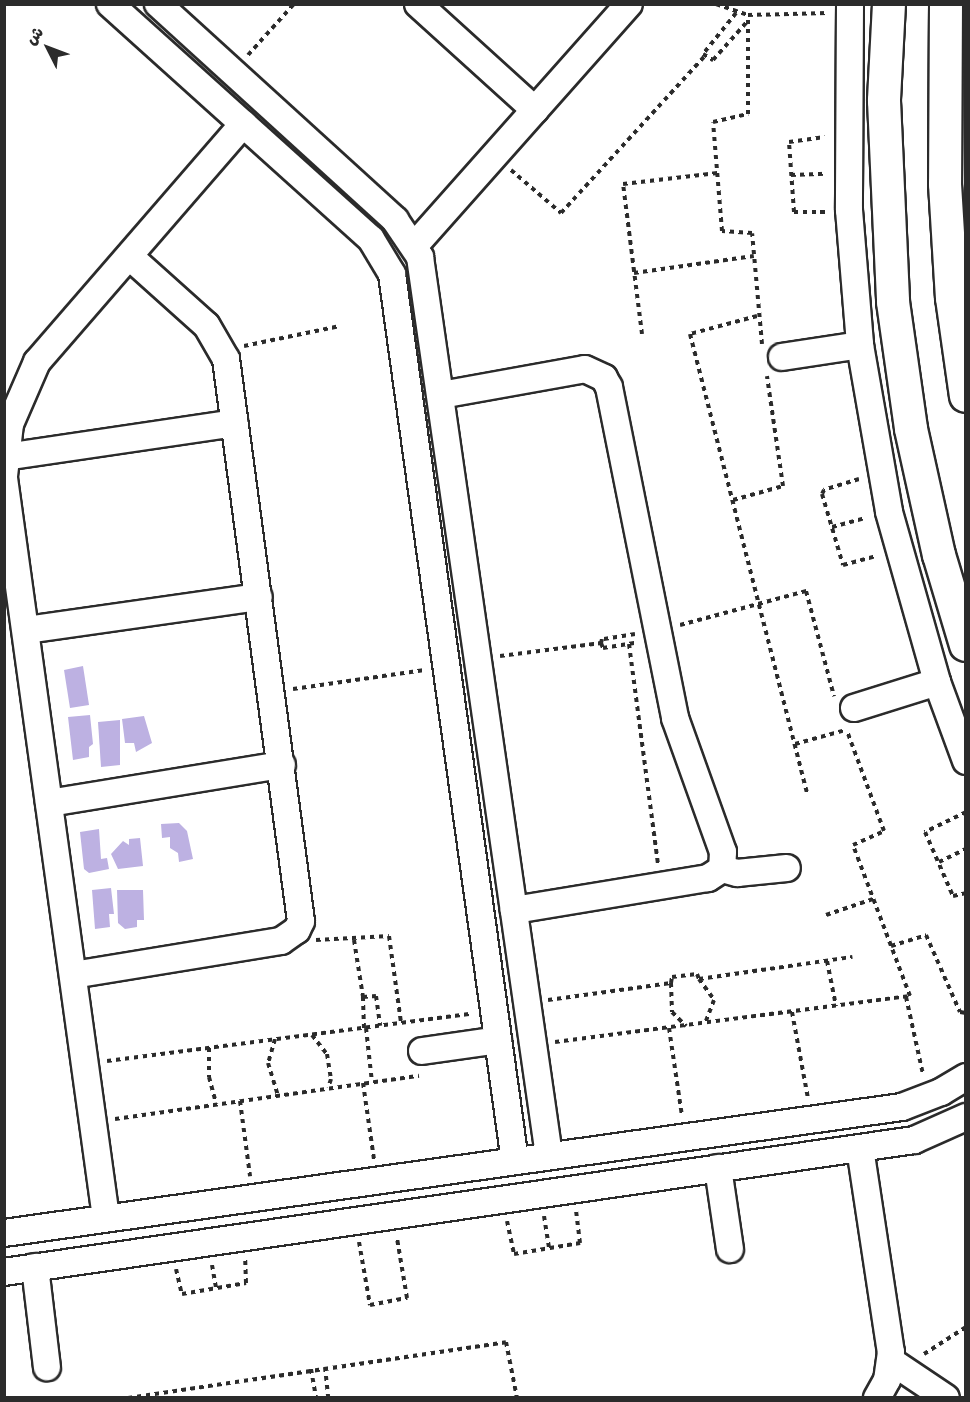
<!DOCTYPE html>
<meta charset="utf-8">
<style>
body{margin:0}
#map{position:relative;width:970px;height:1402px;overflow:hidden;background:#fff;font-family:"Architects Daughter","Playpen Sans Arabic",sans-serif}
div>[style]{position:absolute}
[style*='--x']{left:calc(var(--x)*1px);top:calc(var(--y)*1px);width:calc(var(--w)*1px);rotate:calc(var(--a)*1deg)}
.building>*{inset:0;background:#bdb1e2}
.path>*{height:4px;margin-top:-2px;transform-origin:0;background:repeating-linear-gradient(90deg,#2b2b2b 0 4.5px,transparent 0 9px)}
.roads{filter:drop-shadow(2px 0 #2b2b2b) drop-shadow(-2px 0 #2b2b2b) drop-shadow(0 2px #2b2b2b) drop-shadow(0 -2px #2b2b2b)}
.minor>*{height:26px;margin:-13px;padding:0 13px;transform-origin:13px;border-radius:13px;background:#fff}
.major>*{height:32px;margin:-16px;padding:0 16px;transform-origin:16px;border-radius:16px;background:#fff}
span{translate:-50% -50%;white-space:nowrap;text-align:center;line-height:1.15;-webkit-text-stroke:5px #fff;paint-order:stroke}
.frame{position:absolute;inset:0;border:6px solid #2b2b2b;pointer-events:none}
.north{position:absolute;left:18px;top:18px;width:60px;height:60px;-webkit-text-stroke:4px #fff;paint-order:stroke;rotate:312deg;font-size:16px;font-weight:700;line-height:24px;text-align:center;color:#2b2b2b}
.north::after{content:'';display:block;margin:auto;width:21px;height:27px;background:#2b2b2b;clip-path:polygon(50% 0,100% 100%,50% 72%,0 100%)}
</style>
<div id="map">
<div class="building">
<i style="clip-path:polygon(83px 666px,89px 705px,70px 708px,64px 670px)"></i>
<i style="clip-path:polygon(90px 715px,93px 744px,89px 747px,89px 757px,73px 760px,68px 717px)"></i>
<i style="clip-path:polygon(144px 716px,152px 743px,136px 752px,134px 743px,125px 743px,122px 719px)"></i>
<i style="clip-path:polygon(120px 720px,120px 765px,101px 767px,98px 722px)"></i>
<i style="clip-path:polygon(179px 823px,187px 831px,193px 859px,179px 862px,178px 853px,170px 848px,170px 837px,162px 838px,161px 824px)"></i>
<i style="clip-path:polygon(99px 829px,101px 859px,107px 858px,109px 869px,89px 873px,84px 869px,80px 832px)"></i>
<i style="clip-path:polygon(140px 838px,143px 866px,118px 869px,111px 854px,123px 841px,129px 845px,129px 839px)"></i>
<i style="clip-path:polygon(111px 888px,114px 914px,109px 914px,110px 927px,95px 929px,92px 890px)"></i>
<i style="clip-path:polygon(117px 890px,143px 890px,144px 920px,137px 920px,137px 927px,125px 929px,118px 923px)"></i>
</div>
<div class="path">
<i style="--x:716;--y:4;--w:34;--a:19"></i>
<i style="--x:736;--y:13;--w:53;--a:128.8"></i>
<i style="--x:703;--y:54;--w:12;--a:31"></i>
<i style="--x:713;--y:60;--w:50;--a:-48.3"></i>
<i style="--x:248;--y:55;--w:69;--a:-48"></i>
<i style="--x:511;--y:170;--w:66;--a:40.7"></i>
<i style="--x:561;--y:213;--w:213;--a:-47.5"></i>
<i style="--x:791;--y:175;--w:35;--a:-2"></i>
<i style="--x:825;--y:212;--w:31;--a:180"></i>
<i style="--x:794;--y:212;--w:70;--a:-94.1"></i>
<i style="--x:789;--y:142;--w:36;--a:-8"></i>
<i style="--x:634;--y:273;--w:121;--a:-8.1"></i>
<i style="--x:757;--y:316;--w:69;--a:165"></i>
<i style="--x:690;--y:334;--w:473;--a:75.7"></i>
<i style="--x:642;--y:334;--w:151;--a:-97.2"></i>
<i style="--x:623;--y:184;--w:95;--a:-6.7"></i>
<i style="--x:762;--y:344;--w:111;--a:-95.1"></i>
<i style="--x:752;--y:233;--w:30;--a:-176"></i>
<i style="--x:722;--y:231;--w:109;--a:-94.7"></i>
<i style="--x:713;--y:122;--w:36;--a:-13"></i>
<i style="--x:748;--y:114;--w:99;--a:-90"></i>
<i style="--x:748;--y:15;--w:79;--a:-1.5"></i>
<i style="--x:244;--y:346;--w:98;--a:-11.8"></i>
<i style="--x:859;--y:479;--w:37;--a:163"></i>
<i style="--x:824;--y:490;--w:4;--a:117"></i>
<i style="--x:822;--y:494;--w:74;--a:73.5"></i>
<i style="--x:843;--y:565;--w:35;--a:-15"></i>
<i style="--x:733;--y:500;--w:52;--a:-15.6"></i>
<i style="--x:783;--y:486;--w:111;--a:-98.3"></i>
<i style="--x:832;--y:527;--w:35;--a:-15"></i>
<i style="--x:680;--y:625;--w:131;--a:-15.1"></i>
<i style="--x:806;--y:591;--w:109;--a:75.1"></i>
<i style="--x:635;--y:634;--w:33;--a:171"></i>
<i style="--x:602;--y:639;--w:4;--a:104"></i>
<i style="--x:601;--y:643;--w:5;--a:68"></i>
<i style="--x:603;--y:648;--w:33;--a:-9"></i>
<i style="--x:629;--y:644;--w:222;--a:82.5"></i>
<i style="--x:500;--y:656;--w:102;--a:-7.3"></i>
<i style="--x:293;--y:689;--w:133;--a:-8.2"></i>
<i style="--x:795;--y:744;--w:53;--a:-15.4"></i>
<i style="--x:966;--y:812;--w:46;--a:154"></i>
<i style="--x:925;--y:832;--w:70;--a:66.4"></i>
<i style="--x:953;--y:896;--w:13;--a:-13"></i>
<i style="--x:939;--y:862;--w:30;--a:-26"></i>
<i style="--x:826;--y:915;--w:50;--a:-18.8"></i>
<i style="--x:316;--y:940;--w:73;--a:-3.1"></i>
<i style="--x:389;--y:936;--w:88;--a:82.1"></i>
<i style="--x:354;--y:940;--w:58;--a:81"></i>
<i style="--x:891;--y:946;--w:37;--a:-17"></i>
<i style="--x:926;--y:935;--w:84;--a:66.2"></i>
<i style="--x:960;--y:1012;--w:6;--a:9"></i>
<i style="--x:827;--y:961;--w:46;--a:78.7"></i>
<i style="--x:699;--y:979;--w:26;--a:54"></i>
<i style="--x:714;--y:1000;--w:25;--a:111"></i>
<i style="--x:671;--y:983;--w:29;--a:88"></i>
<i style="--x:672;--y:1012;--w:20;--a:45"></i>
<i style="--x:906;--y:997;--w:79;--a:77.6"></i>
<i style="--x:548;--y:1000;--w:124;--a:-7.9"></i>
<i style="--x:671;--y:983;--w:6;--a:-81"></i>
<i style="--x:672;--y:977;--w:25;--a:-7"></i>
<i style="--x:697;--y:974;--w:5;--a:68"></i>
<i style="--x:699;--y:979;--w:155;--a:-8.2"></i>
<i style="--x:792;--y:1012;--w:87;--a:79.5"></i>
<i style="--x:364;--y:1028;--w:31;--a:-92"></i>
<i style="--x:363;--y:997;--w:13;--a:-4"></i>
<i style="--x:376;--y:996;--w:30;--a:82"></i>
<i style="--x:366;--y:1028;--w:54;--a:83.7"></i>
<i style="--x:669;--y:1028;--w:89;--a:81.6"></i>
<i style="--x:312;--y:1035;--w:24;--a:52"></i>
<i style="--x:327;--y:1054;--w:25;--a:81"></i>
<i style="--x:331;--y:1079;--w:9;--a:108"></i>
<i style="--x:275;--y:1039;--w:25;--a:106"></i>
<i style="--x:268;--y:1063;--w:34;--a:73"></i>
<i style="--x:555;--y:1042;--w:358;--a:-7.4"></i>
<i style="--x:910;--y:996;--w:161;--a:-110.7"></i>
<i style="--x:853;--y:845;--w:34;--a:-24"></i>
<i style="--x:884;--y:831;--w:107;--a:-110.3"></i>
<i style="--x:209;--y:1048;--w:29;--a:90"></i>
<i style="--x:209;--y:1077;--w:28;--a:75"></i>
<i style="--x:107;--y:1061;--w:367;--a:-7.4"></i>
<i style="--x:363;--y:1083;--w:77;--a:81.8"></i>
<i style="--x:240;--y:1101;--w:76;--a:82.4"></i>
<i style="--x:115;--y:1119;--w:307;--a:-8.1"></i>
<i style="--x:544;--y:1216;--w:32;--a:81"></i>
<i style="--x:507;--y:1221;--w:34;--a:78"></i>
<i style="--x:514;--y:1254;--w:67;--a:-9.5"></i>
<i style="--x:580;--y:1243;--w:32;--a:-97"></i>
<i style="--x:359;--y:1242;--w:64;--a:80.1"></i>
<i style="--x:370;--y:1305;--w:38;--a:-11"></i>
<i style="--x:407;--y:1298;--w:61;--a:-99.5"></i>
<i style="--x:212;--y:1265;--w:23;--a:80"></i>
<i style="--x:176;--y:1269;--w:26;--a:77"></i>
<i style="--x:182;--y:1294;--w:65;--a:-9.8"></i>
<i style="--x:246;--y:1283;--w:23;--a:-92"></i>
<i style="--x:924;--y:1354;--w:50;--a:-32.7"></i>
<i style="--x:325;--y:1367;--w:31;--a:84"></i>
<i style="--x:311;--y:1369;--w:29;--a:80"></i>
<i style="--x:128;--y:1398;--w:382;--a:-8.4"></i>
<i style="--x:506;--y:1342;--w:57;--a:78.9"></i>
</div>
<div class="roads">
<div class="minor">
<i style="--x:110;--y:4;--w:351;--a:42"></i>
<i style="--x:371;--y:239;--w:41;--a:59"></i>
<i style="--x:392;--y:274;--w:895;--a:82.11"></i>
<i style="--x:158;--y:4;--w:321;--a:42.3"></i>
<i style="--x:395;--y:220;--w:45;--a:56"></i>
<i style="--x:420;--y:257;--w:908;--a:81.83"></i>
<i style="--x:418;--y:4;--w:158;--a:42.2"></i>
<i style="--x:850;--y:4;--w:206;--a:90.3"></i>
<i style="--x:849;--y:210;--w:135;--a:85.3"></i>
<i style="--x:860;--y:345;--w:169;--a:80.1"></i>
<i style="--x:889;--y:512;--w:177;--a:74.2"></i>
<i style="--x:937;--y:682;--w:84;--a:69.8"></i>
<i style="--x:415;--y:245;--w:322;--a:-48.4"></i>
<i style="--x:782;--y:357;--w:79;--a:-8.7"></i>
<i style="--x:441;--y:395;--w:146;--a:-10.2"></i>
<i style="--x:585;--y:369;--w:21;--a:25"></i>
<i style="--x:604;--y:378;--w:10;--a:61"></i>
<i style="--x:609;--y:387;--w:338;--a:78.7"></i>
<i style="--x:675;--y:718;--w:142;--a:70.3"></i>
<i style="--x:723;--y:852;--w:17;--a:93"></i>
<i style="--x:722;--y:869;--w:17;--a:147"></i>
<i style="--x:708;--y:878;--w:197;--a:170.6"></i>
<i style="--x:5;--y:457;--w:232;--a:-8.4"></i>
<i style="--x:4;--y:476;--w:52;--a:-83.4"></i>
<i style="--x:10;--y:424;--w:68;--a:-66.5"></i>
<i style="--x:37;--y:362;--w:315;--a:-49.1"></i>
<i style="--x:4;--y:478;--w:747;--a:82.15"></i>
<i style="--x:26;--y:630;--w:235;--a:-8.1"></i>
<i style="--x:854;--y:708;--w:87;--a:-17.4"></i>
<i style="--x:49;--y:803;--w:236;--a:-9.3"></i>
<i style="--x:722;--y:869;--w:16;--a:15"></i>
<i style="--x:737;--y:873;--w:50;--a:-5.7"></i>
<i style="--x:73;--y:975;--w:211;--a:-9.3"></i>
<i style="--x:281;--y:941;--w:19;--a:-35"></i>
<i style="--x:297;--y:930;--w:10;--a:-66"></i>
<i style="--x:301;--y:921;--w:567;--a:-97.6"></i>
<i style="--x:226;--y:359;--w:39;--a:-120"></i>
<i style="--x:206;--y:325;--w:103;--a:-138.1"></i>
<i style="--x:422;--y:1051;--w:77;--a:-8.2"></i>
<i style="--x:860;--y:1148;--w:206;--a:81.4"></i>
<i style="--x:891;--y:1352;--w:28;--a:98"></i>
<i style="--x:887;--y:1380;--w:21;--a:119"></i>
<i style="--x:718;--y:1168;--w:82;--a:81.6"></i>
<i style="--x:4;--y:1233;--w:907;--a:-7.99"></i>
<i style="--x:902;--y:1107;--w:42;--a:-21"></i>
<i style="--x:941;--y:1092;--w:29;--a:-31"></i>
<i style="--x:35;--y:1267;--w:101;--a:83.2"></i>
<i style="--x:4;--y:1272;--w:920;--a:-8.25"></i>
<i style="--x:914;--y:1140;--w:57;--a:-23.9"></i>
<i style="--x:891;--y:1361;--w:66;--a:33.9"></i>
</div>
<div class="major">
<i style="--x:889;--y:4;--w:97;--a:93"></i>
<i style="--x:884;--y:101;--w:201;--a:87.4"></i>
<i style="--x:893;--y:302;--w:128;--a:81.9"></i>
<i style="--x:911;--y:429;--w:129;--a:77.5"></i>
<i style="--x:939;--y:555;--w:94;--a:73.3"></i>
<i style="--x:946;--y:4;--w:180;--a:90.3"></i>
<i style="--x:945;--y:184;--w:114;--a:86.5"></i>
<i style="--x:952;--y:298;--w:99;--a:81.9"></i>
</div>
</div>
<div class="frame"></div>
<div class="north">ش</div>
</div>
